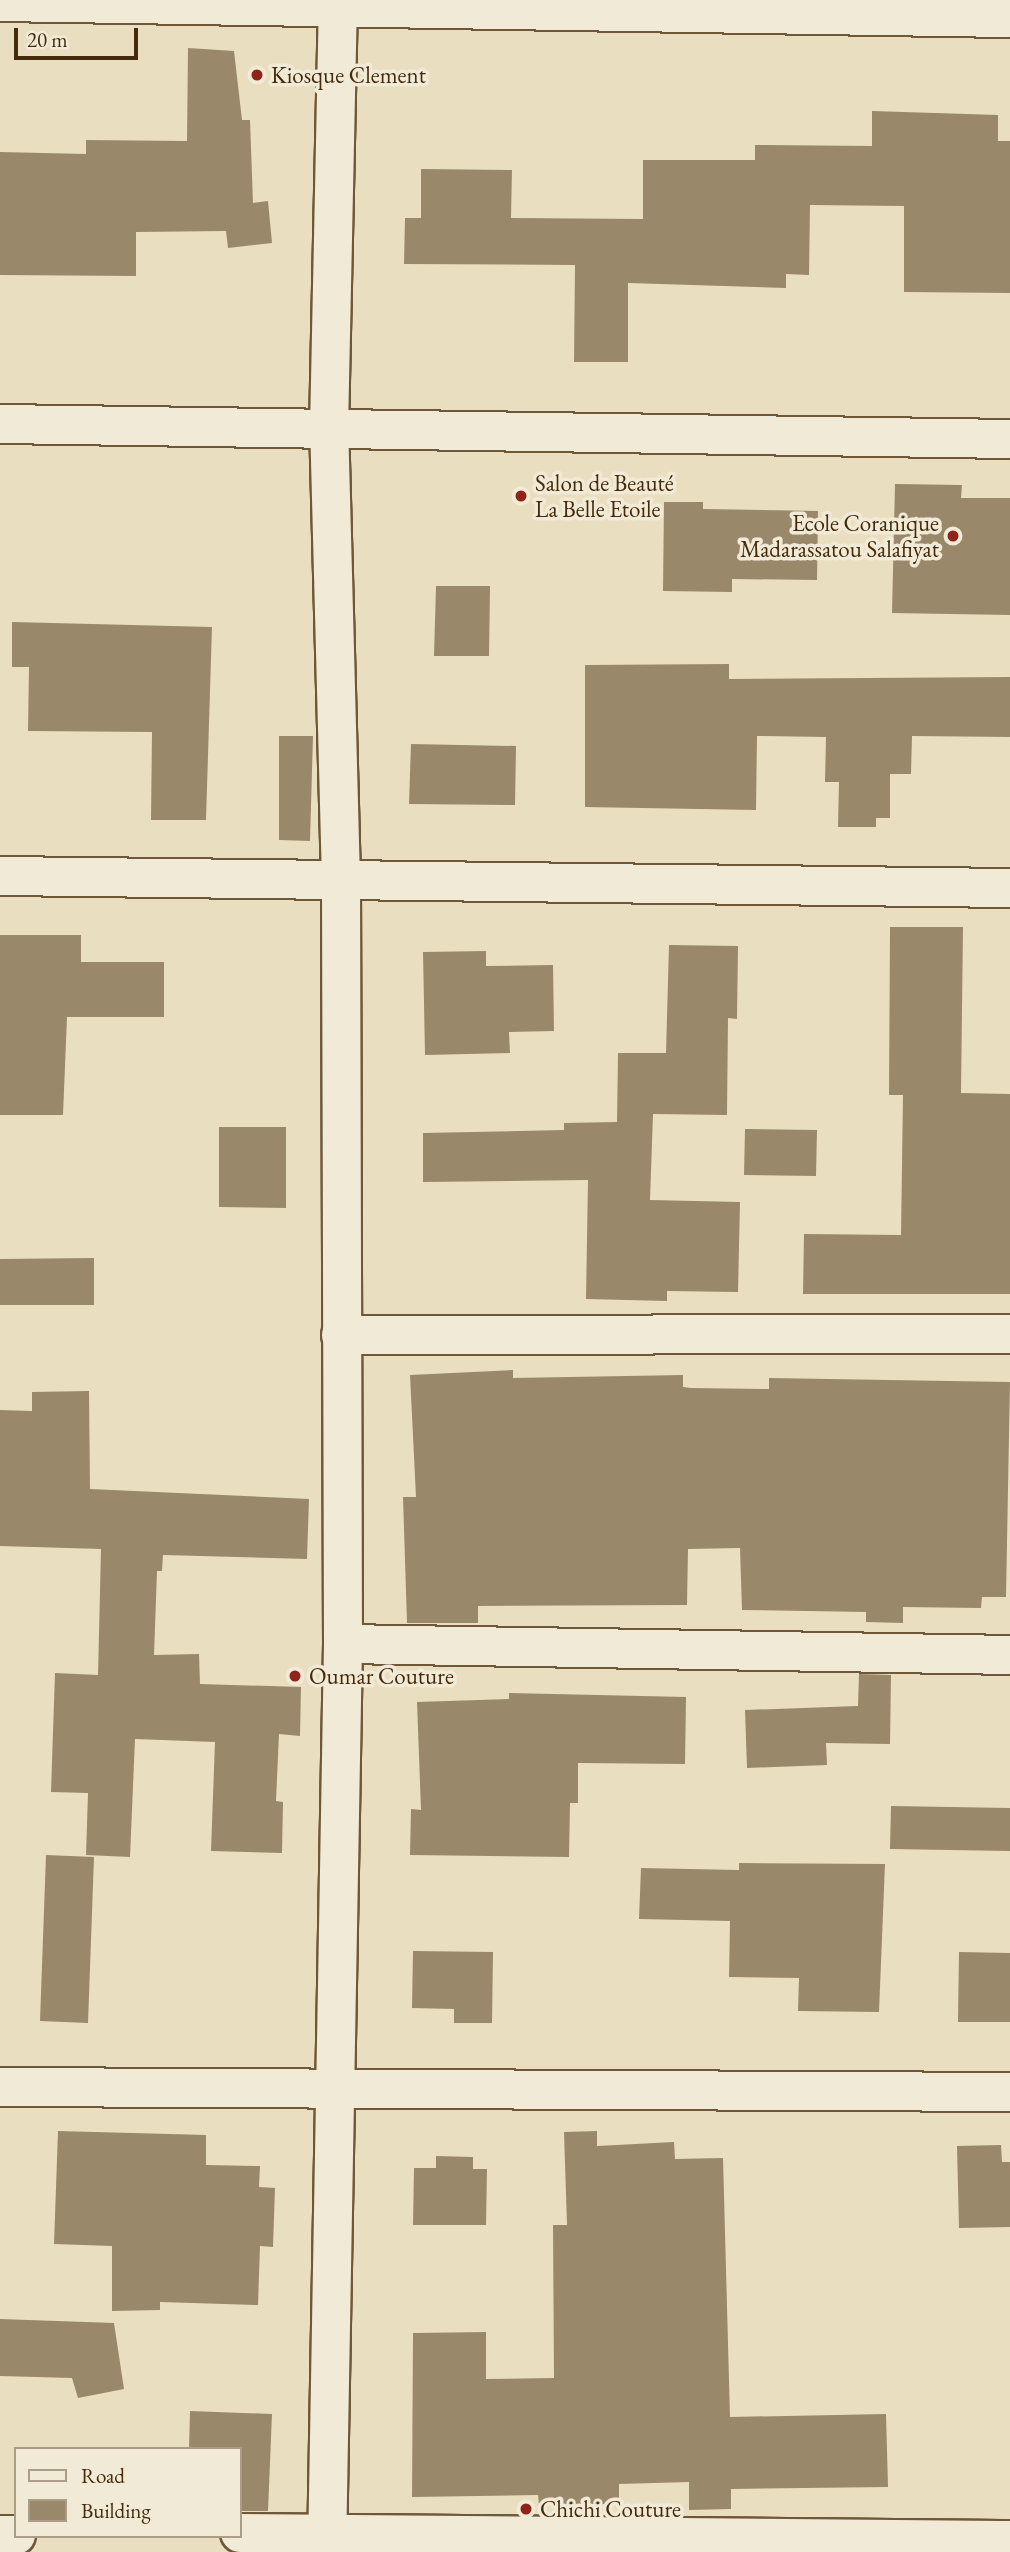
<!DOCTYPE html>
<meta charset="utf-8">
<style>
body{margin:0}
#map{position:relative;width:1010px;height:2552px;overflow:hidden;background:#eadec1;font-family:"EB Garamond",serif}
div>[style]{position:absolute}
[style*='--x']{left:calc(var(--x)*1px);top:calc(var(--y)*1px);width:calc(var(--w)*1px);rotate:calc(var(--a)*1deg)}
.building>*{inset:0;background:#9a886a}
.roads{filter:drop-shadow(2px 0 #6e5838) drop-shadow(-2px 0 #6e5838) drop-shadow(0 2px #6e5838) drop-shadow(0 -2px #6e5838)}
.minor>*{height:38px;margin:-19px;padding:0 19px;transform-origin:19px;border-radius:19px;background:#f1ead7}
.dots>*{width:19px;height:19px;translate:-50% -50%;box-sizing:border-box;border:4px solid #f1ead7;border-radius:50%}
span{translate:-50% -50%;white-space:nowrap;text-align:center;line-height:1.15;-webkit-text-stroke:7px #f1ead7;paint-order:stroke}
.poi-label{font-size:23px;color:#442b0b}
.left{translate:0 -50%;text-align:left}
.right{translate:-100% -50%;text-align:right}
.legend{position:absolute;left:14px;top:2447px;width:228px;height:91px;box-sizing:border-box;background:#f1ead7;border:2px solid #ac9e85;margin:0;padding:9px 12px;list-style:none;font-size:21px;color:#442b0b}
.legend li{display:flex;align-items:center;gap:14px;height:35px}
.legend b{width:35px;border:2px solid #ac9e85}
.scale{position:absolute;left:14px;top:28px;width:124px;height:32px;box-sizing:border-box;border:4px solid #442b0b;border-top:0;padding-left:9px;font-size:21px;line-height:24px;white-space:nowrap;color:#442b0b;-webkit-text-stroke:5px #f1ead7;paint-order:stroke}
</style>
<div id="map">
<div class="building">
<i style="clip-path:polygon(188px 48px,234px 51px,242px 120px,250px 120px,253px 203px,268px 201px,272px 243px,228px 248px,226px 231px,136px 232px,136px 276px,0 275px,0 152px,86px 154px,86px 140px,187px 141px)"></i>
<i style="clip-path:polygon(872px 111px,998px 115px,998px 141px,1010px 141px,1010px 293px,904px 292px,904px 206px,810px 205px,809px 275px,786px 274px,786px 288px,628px 283px,628px 362px,574px 362px,575px 265px,404px 264px,405px 218px,421px 218px,421px 169px,512px 170px,511px 218px,643px 219px,643px 160px,755px 160px,755px 145px,872px 146px)"></i>
<i style="clip-path:polygon(895px 484px,962px 485px,961px 498px,1010px 498px,1010px 615px,892px 613px)"></i>
<i style="clip-path:polygon(664px 502px,703px 502px,703px 509px,818px 511px,817px 580px,732px 579px,732px 592px,663px 591px)"></i>
<i style="clip-path:polygon(436px 586px,490px 586px,489px 656px,434px 656px)"></i>
<i style="clip-path:polygon(12px 622px,212px 627px,206px 820px,151px 820px,152px 732px,28px 731px,29px 667px,12px 667px)"></i>
<i style="clip-path:polygon(729px 664px,729px 679px,1010px 677px,1010px 737px,912px 736px,911px 774px,890px 774px,890px 818px,876px 818px,876px 827px,838px 827px,839px 782px,825px 782px,826px 737px,757px 736px,756px 810px,585px 807px,585px 665px)"></i>
<i style="clip-path:polygon(279px 736px,313px 736px,310px 841px,279px 840px)"></i>
<i style="clip-path:polygon(411px 744px,516px 746px,515px 805px,409px 804px)"></i>
<i style="clip-path:polygon(890px 927px,963px 927px,961px 1093px,1010px 1094px,1010px 1294px,803px 1294px,804px 1234px,901px 1235px,903px 1095px,889px 1095px)"></i>
<i style="clip-path:polygon(0 935px,81px 935px,81px 962px,164px 962px,164px 1017px,67px 1017px,63px 1115px,0 1115px)"></i>
<i style="clip-path:polygon(669px 945px,738px 946px,737px 1019px,728px 1018px,727px 1115px,653px 1114px,650px 1200px,740px 1202px,738px 1292px,667px 1291px,667px 1301px,586px 1299px,588px 1180px,423px 1182px,423px 1133px,564px 1130px,564px 1123px,617px 1122px,618px 1053px,666px 1053px)"></i>
<i style="clip-path:polygon(486px 951px,486px 966px,553px 965px,554px 1031px,509px 1032px,510px 1053px,425px 1055px,423px 952px)"></i>
<i style="clip-path:polygon(219px 1127px,286px 1127px,286px 1208px,219px 1207px)"></i>
<i style="clip-path:polygon(745px 1129px,817px 1130px,816px 1176px,744px 1175px)"></i>
<i style="clip-path:polygon(94px 1258px,94px 1305px,0 1305px,0 1259px)"></i>
<i style="clip-path:polygon(513px 1370px,513px 1378px,683px 1375px,683px 1387px,691px 1388px,769px 1389px,769px 1378px,1010px 1382px,1006px 1597px,982px 1597px,981px 1608px,903px 1607px,903px 1623px,866px 1622px,866px 1612px,742px 1610px,740px 1548px,688px 1549px,687px 1605px,478px 1606px,478px 1623px,407px 1623px,403px 1497px,416px 1497px,410px 1375px)"></i>
<i style="clip-path:polygon(89px 1391px,90px 1489px,309px 1499px,307px 1559px,163px 1555px,162px 1571px,157px 1571px,154px 1655px,199px 1654px,200px 1684px,301px 1687px,300px 1736px,279px 1734px,276px 1801px,283px 1802px,282px 1853px,211px 1851px,215px 1742px,135px 1739px,130px 1857px,86px 1855px,88px 1793px,51px 1792px,55px 1673px,98px 1675px,101px 1549px,0 1546px,0 1410px,32px 1411px,32px 1392px)"></i>
<i style="clip-path:polygon(859px 1674px,891px 1675px,890px 1744px,826px 1743px,827px 1765px,747px 1768px,745px 1710px,858px 1706px)"></i>
<i style="clip-path:polygon(509px 1693px,686px 1697px,685px 1764px,578px 1763px,578px 1803px,570px 1803px,569px 1857px,410px 1855px,411px 1809px,421px 1810px,417px 1702px,509px 1699px)"></i>
<i style="clip-path:polygon(891px 1806px,1010px 1808px,1010px 1851px,890px 1849px)"></i>
<i style="clip-path:polygon(46px 1855px,94px 1857px,88px 2023px,40px 2021px)"></i>
<i style="clip-path:polygon(739px 1863px,885px 1864px,879px 2012px,798px 2011px,799px 1978px,729px 1977px,730px 1921px,639px 1919px,641px 1868px,739px 1870px)"></i>
<i style="clip-path:polygon(413px 1951px,493px 1952px,492px 2023px,454px 2023px,454px 2009px,412px 2008px)"></i>
<i style="clip-path:polygon(959px 1952px,1010px 1953px,1010px 2022px,958px 2022px)"></i>
<i style="clip-path:polygon(58px 2131px,206px 2135px,206px 2165px,260px 2166px,259px 2187px,275px 2188px,273px 2247px,260px 2246px,258px 2305px,160px 2302px,160px 2310px,112px 2311px,112px 2246px,54px 2244px)"></i>
<i style="clip-path:polygon(597px 2131px,597px 2146px,674px 2142px,675px 2159px,723px 2158px,730px 2417px,886px 2414px,888px 2487px,731px 2489px,731px 2509px,689px 2510px,689px 2482px,619px 2484px,619px 2504px,539px 2505px,538px 2495px,412px 2497px,413px 2333px,486px 2332px,486px 2379px,554px 2378px,553px 2225px,567px 2225px,564px 2132px)"></i>
<i style="clip-path:polygon(1001px 2145px,1002px 2162px,1010px 2162px,1010px 2227px,959px 2228px,957px 2146px)"></i>
<i style="clip-path:polygon(436px 2156px,473px 2157px,473px 2169px,487px 2169px,486px 2225px,413px 2225px,414px 2168px,436px 2168px)"></i>
<i style="clip-path:polygon(0 2319px,114px 2323px,124px 2389px,78px 2398px,72px 2378px,0 2376px)"></i>
<i style="clip-path:polygon(190px 2411px,272px 2414px,268px 2511px,240px 2511px,240px 2449px,189px 2449px)"></i>
</div>
<div class="roads">
<div class="minor">
<i style="--x:0;--y:2;--w:1010;--a:0.91"></i>
<i style="--x:0;--y:424;--w:1010;--a:0.85"></i>
<i style="--x:0;--y:876;--w:1010;--a:0.68"></i>
<i style="--x:341;--y:1335;--w:669;--a:-0.09"></i>
<i style="--x:343;--y:1644;--w:667;--a:0.94"></i>
<i style="--x:0;--y:2087;--w:1010;--a:0.28"></i>
<i style="--x:240;--y:2533;--w:770;--a:0.52"></i>
<i style="--x:0;--y:2535;--w:16;--a:0"></i>
<i style="--x:327;--y:2552;--w:908;--a:-88.99"></i>
<i style="--x:343;--y:1644;--w:764;--a:-90.15"></i>
<i style="--x:341;--y:880;--w:451;--a:-91.5"></i>
<i style="--x:329;--y:429;--w:429;--a:-88.8"></i>
</div>
</div>
<div class="dots">
<i style="left:257px;top:75px;background:#8f2418"></i>
<i style="left:521px;top:496px;background:#8f2418"></i>
<i style="left:953px;top:536px;background:#8f2418"></i>
<i style="left:295px;top:1676px;background:#8f2418"></i>
<i style="left:526px;top:2509px;background:#8f2418"></i>
</div>
<div class="poi-label">
<span class="left" style="left:271px;top:75px">Kiosque Clement</span>
<span class="left" style="left:535px;top:496px">Salon de Beauté<br>La Belle Etoile</span>
<span class="right" style="left:939px;top:536px">Ecole Coranique<br>Madarassatou Salafiyat</span>
<span class="left" style="left:309px;top:1676px">Oumar Couture</span>
<span class="left" style="left:540px;top:2509px">Chichi Couture</span>
</div>
<ul class="legend">
<li><b style="height:9px;background:#f1ead7"></b>Road</li>
<li><b style="height:19px;background:#9a886a"></b>Building</li>
</ul>
<div class="scale">20 m</div>
</div>
